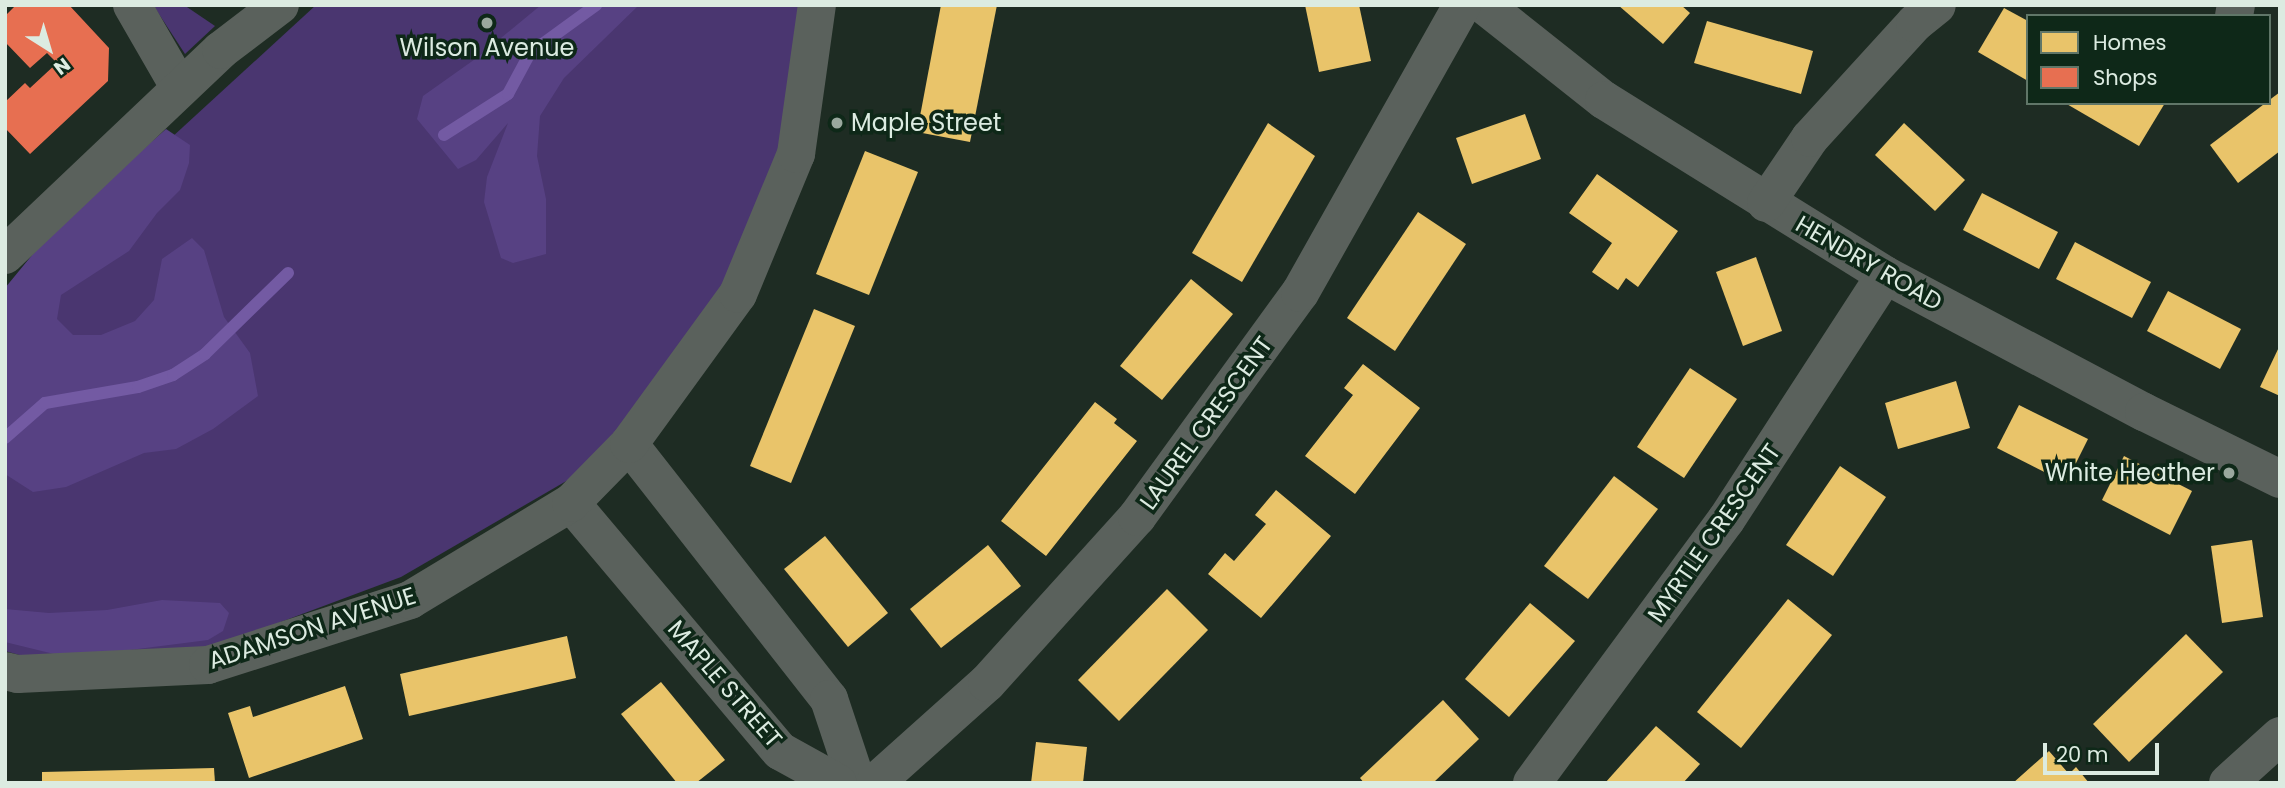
<!DOCTYPE html>
<style>
body{margin:0}
#map{position:relative;width:2285px;height:788px;overflow:hidden;background:#1e2c23;font-family:Poppins,sans-serif}
div>[style]{position:absolute}
[style*='--x']{left:calc(var(--x)*1px);top:calc(var(--y)*1px);width:calc(var(--w)*1px);rotate:calc(var(--a)*1deg)}
.green>*{inset:0;background:#4a3670}
.forest>*{inset:0;background:#574183}
.homes>*{inset:0;background:#e9c46a}
.shops>*{inset:0;background:#e76f51}
.stream>*{height:12px;margin:-6px;padding:0 6px;transform-origin:6px;border-radius:6px;background:#735aa3}
.minor>*{height:38px;margin:-19px;padding:0 19px;transform-origin:19px;border-radius:19px;background:#5a615c}
.dots>*{width:19px;height:19px;translate:-50% -50%;box-sizing:border-box;border:4px solid #0e2818;border-radius:50%}
span{translate:-50% -50%;white-space:nowrap;text-align:center;line-height:1.15;-webkit-text-stroke:7px #0e2818;paint-order:stroke}
.poi-label{font-size:24px;color:#dcebe1}
.left{translate:0 -50%;text-align:left}
.right{translate:-100% -50%;text-align:right}
.street-label{font-size:24px;color:#dcebe1}
.frame{position:absolute;inset:0;border:7px solid #dcebe1;pointer-events:none}
.legend{position:absolute;left:2026px;top:14px;width:245px;height:91px;box-sizing:border-box;background:#0e2818;border:2px solid #607668;margin:0;padding:9px 12px;list-style:none;font-size:21px;color:#dcebe1}
.legend li{display:flex;align-items:center;gap:14px;height:35px}
.legend b{width:35px;border:2px solid #607668}
.north{position:absolute;left:14px;top:14px;width:70px;height:70px;-webkit-text-stroke:5px #0e2818;paint-order:stroke;rotate:143deg;font-size:19px;font-weight:700;line-height:28px;text-align:center;color:#dcebe1}
.north::after{content:'';display:block;margin:auto;width:24px;height:32px;background:#dcebe1;clip-path:polygon(50% 0,100% 100%,50% 72%,0 100%)}
.scale{position:absolute;left:2043px;top:743px;width:116px;height:32px;box-sizing:border-box;border:4px solid #dcebe1;border-top:0;padding-left:9px;font-size:21px;line-height:24px;white-space:nowrap;color:#dcebe1;-webkit-text-stroke:5px #0e2818;paint-order:stroke}
</style>
<div id="map">
<div class="green">
<i style="clip-path:polygon(153px 5px,184px 5px,215px 26px,185px 54px)"></i>
<i style="clip-path:polygon(316px 5px,803px 5px,774px 176px,710px 313px,587px 469px,401px 577px,206px 650px,41px 661px,5px 651px,5px 307px,25px 272px)"></i>
</div>
<div class="forest">
<i style="clip-path:polygon(541px 5px,639px 5px,564px 78px,540px 116px,537px 156px,546px 199px,546px 254px,513px 263px,501px 258px,484px 202px,487px 177px,508px 123px,476px 160px,458px 169px,417px 119px,423px 96px,478px 57px)"></i>
<i style="clip-path:polygon(166px 129px,190px 145px,189px 163px,180px 190px,157px 213px,129px 251px,61px 295px,57px 319px,73px 335px,101px 335px,135px 321px,154px 300px,162px 259px,192px 238px,204px 250px,224px 317px,250px 353px,258px 396px,213px 429px,176px 449px,144px 453px,66px 487px,33px 492px,5px 474px,5px 288px,56px 226px)"></i>
<i style="clip-path:polygon(162px 600px,220px 603px,229px 613px,223px 631px,208px 640px,122px 651px,54px 654px,5px 642px,5px 609px,49px 613px,107px 610px)"></i>
</div>
<div class="homes">
<i style="clip-path:polygon(941px 5px,997px 5px,970px 142px,917px 132px)"></i>
<i style="clip-path:polygon(1305px 5px,1359px 5px,1371px 61px,1319px 72px)"></i>
<i style="clip-path:polygon(1618px 5px,1681px 5px,1690px 13px,1663px 44px)"></i>
<i style="clip-path:polygon(2004px 8px,2028px 21px,2028px 81px,1978px 52px)"></i>
<i style="clip-path:polygon(1707px 21px,1813px 51px,1801px 94px,1694px 63px)"></i>
<i style="clip-path:polygon(2280px 92px,2280px 151px,2238px 183px,2210px 145px)"></i>
<i style="clip-path:polygon(2065px 103px,2165px 103px,2139px 146px)"></i>
<i style="clip-path:polygon(1525px 114px,1541px 159px,1472px 184px,1456px 138px)"></i>
<i style="clip-path:polygon(1268px 123px,1315px 156px,1242px 282px,1192px 253px)"></i>
<i style="clip-path:polygon(1904px 123px,1965px 180px,1935px 211px,1875px 155px)"></i>
<i style="clip-path:polygon(865px 151px,918px 172px,869px 295px,816px 274px)"></i>
<i style="clip-path:polygon(1597px 174px,1678px 231px,1638px 287px,1626px 278px,1618px 290px,1592px 272px,1612px 243px,1569px 213px)"></i>
<i style="clip-path:polygon(1982px 193px,2058px 232px,2039px 269px,1963px 230px)"></i>
<i style="clip-path:polygon(1418px 212px,1466px 244px,1395px 351px,1347px 318px)"></i>
<i style="clip-path:polygon(2075px 242px,2151px 282px,2132px 318px,2056px 279px)"></i>
<i style="clip-path:polygon(1756px 257px,1782px 331px,1743px 346px,1716px 272px)"></i>
<i style="clip-path:polygon(1191px 279px,1233px 314px,1162px 400px,1120px 366px)"></i>
<i style="clip-path:polygon(2168px 291px,2241px 329px,2220px 369px,2147px 331px)"></i>
<i style="clip-path:polygon(814px 309px,855px 326px,791px 483px,750px 466px)"></i>
<i style="clip-path:polygon(2280px 345px,2280px 396px,2260px 387px)"></i>
<i style="clip-path:polygon(1363px 364px,1420px 408px,1355px 494px,1305px 456px,1353px 395px,1344px 388px)"></i>
<i style="clip-path:polygon(1690px 368px,1737px 399px,1684px 478px,1637px 447px)"></i>
<i style="clip-path:polygon(1956px 381px,1970px 428px,1898px 449px,1885px 403px)"></i>
<i style="clip-path:polygon(1095px 402px,1117px 419px,1114px 423px,1137px 441px,1046px 556px,1001px 521px)"></i>
<i style="clip-path:polygon(2019px 405px,2088px 439px,2066px 483px,1997px 448px)"></i>
<i style="clip-path:polygon(2124px 456px,2192px 491px,2170px 535px,2102px 500px)"></i>
<i style="clip-path:polygon(1840px 466px,1886px 497px,1833px 576px,1786px 545px)"></i>
<i style="clip-path:polygon(1614px 476px,1658px 509px,1588px 599px,1544px 566px)"></i>
<i style="clip-path:polygon(1276px 490px,1331px 536px,1261px 618px,1208px 574px,1225px 553px,1234px 561px,1266px 524px,1255px 515px)"></i>
<i style="clip-path:polygon(825px 536px,888px 613px,848px 647px,784px 569px)"></i>
<i style="clip-path:polygon(2252px 540px,2263px 617px,2222px 623px,2211px 546px)"></i>
<i style="clip-path:polygon(988px 545px,1021px 586px,941px 648px,910px 609px)"></i>
<i style="clip-path:polygon(1167px 589px,1208px 630px,1119px 721px,1078px 680px)"></i>
<i style="clip-path:polygon(1788px 599px,1832px 635px,1741px 748px,1697px 712px)"></i>
<i style="clip-path:polygon(1530px 603px,1575px 641px,1509px 717px,1465px 679px)"></i>
<i style="clip-path:polygon(2186px 634px,2223px 672px,2129px 762px,2093px 724px)"></i>
<i style="clip-path:polygon(567px 636px,576px 678px,409px 716px,400px 674px)"></i>
<i style="clip-path:polygon(661px 682px,725px 760px,696px 783px,677px 783px,621px 714px)"></i>
<i style="clip-path:polygon(345px 686px,363px 739px,249px 778px,228px 713px,250px 706px,253px 717px)"></i>
<i style="clip-path:polygon(1443px 700px,1479px 739px,1433px 783px,1364px 783px,1360px 778px)"></i>
<i style="clip-path:polygon(1656px 726px,1700px 764px,1683px 783px,1605px 783px)"></i>
<i style="clip-path:polygon(1036px 742px,1087px 747px,1083px 783px,1031px 783px)"></i>
<i style="clip-path:polygon(2049px 751px,2069px 774px,2076px 767px,2089px 783px,2013px 783px)"></i>
<i style="clip-path:polygon(214px 768px,215px 783px,42px 783px,42px 772px)"></i>
</div>
<div class="shops">
<i style="clip-path:polygon(16px 5px,69px 5px,109px 48px,108px 81px,30px 154px,5px 128px,5px 102px,25px 83px,30px 88px,57px 63px,47px 53px,30px 68px,5px 42px,5px 16px)"></i>
</div>
<div class="stream">
<i style="--x:444;--y:135;--w:76;--a:-32.6"></i>
<i style="--x:508;--y:94;--w:47;--a:-61.8"></i>
<i style="--x:530;--y:53;--w:82;--a:-36"></i>
<i style="--x:5;--y:438;--w:53;--a:-41.2"></i>
<i style="--x:45;--y:403;--w:94;--a:-9.8"></i>
<i style="--x:138;--y:387;--w:37;--a:-19"></i>
<i style="--x:173;--y:375;--w:38;--a:-33"></i>
<i style="--x:205;--y:354;--w:116;--a:-44.3"></i>
</div>
<div class="minor">
<i style="--x:132;--y:5;--w:96;--a:60"></i>
<i style="--x:1484;--y:5;--w:153;--a:38.4"></i>
<i style="--x:1604;--y:100;--w:331;--a:31.9"></i>
<i style="--x:1885;--y:275;--w:293;--a:27.9"></i>
<i style="--x:2144;--y:412;--w:152;--a:26.2"></i>
<i style="--x:2234;--y:16;--w:11;--a:-80"></i>
<i style="--x:1766;--y:203;--w:78;--a:-55.9"></i>
<i style="--x:1810;--y:138;--w:156;--a:-47.6"></i>
<i style="--x:1915;--y:23;--w:28;--a:-39"></i>
<i style="--x:5;--y:255;--w:298;--a:-43.5"></i>
<i style="--x:221;--y:50;--w:74;--a:-37.3"></i>
<i style="--x:629;--y:444;--w:324;--a:51.9"></i>
<i style="--x:829;--y:699;--w:89;--a:71.6"></i>
<i style="--x:571;--y:503;--w:324;--a:49.9"></i>
<i style="--x:780;--y:751;--w:66;--a:28.9"></i>
<i style="--x:5;--y:671;--w:13;--a:13"></i>
<i style="--x:18;--y:674;--w:190;--a:-2.7"></i>
<i style="--x:208;--y:665;--w:212;--a:-17.8"></i>
<i style="--x:410;--y:600;--w:188;--a:-31.1"></i>
<i style="--x:571;--y:503;--w:83;--a:-45.5"></i>
<i style="--x:629;--y:444;--w:185;--a:-54"></i>
<i style="--x:738;--y:294;--w:152;--a:-67.5"></i>
<i style="--x:796;--y:154;--w:150;--a:-82"></i>
<i style="--x:875;--y:783;--w:150;--a:-41.8"></i>
<i style="--x:987;--y:683;--w:224;--a:-47.9"></i>
<i style="--x:1137;--y:517;--w:277;--a:-54"></i>
<i style="--x:1300;--y:293;--w:330;--a:-60.6"></i>
<i style="--x:1532;--y:783;--w:327;--a:-53.6"></i>
<i style="--x:1726;--y:520;--w:292;--a:-57"></i>
<i style="--x:2228;--y:783;--w:70;--a:-42.1"></i>
</div>
<div class="dots">
<i style="left:487px;top:23px;background:#9aa89e"></i>
<i style="left:837px;top:123px;background:#9aa89e"></i>
<i style="left:2229px;top:473px;background:#9aa89e"></i>
</div>
<div class="poi-label">
<span style="left:487px;top:48px">Wilson Avenue</span>
<span class="left" style="left:851px;top:123px">Maple Street</span>
<span class="right" style="left:2215px;top:473px">White Heather</span>
</div>
<div class="street-label">
<span style="left:1869px;top:263px;rotate:30deg">HENDRY ROAD</span>
<span style="left:1206px;top:423px;rotate:-54deg">LAUREL CRESCENT</span>
<span style="left:1714px;top:533px;rotate:-55deg">MYRTLE CRESCENT</span>
<span style="left:312px;top:628px;rotate:-18deg">ADAMSON AVENUE</span>
<span style="left:725px;top:684px;rotate:49deg">MAPLE STREET</span>
</div>
<div class="frame"></div>
<ul class="legend">
<li><b style="height:19px;background:#e9c46a"></b>Homes</li>
<li><b style="height:19px;background:#e76f51"></b>Shops</li>
</ul>
<div class="north">N</div>
<div class="scale">20 m</div>
</div>
